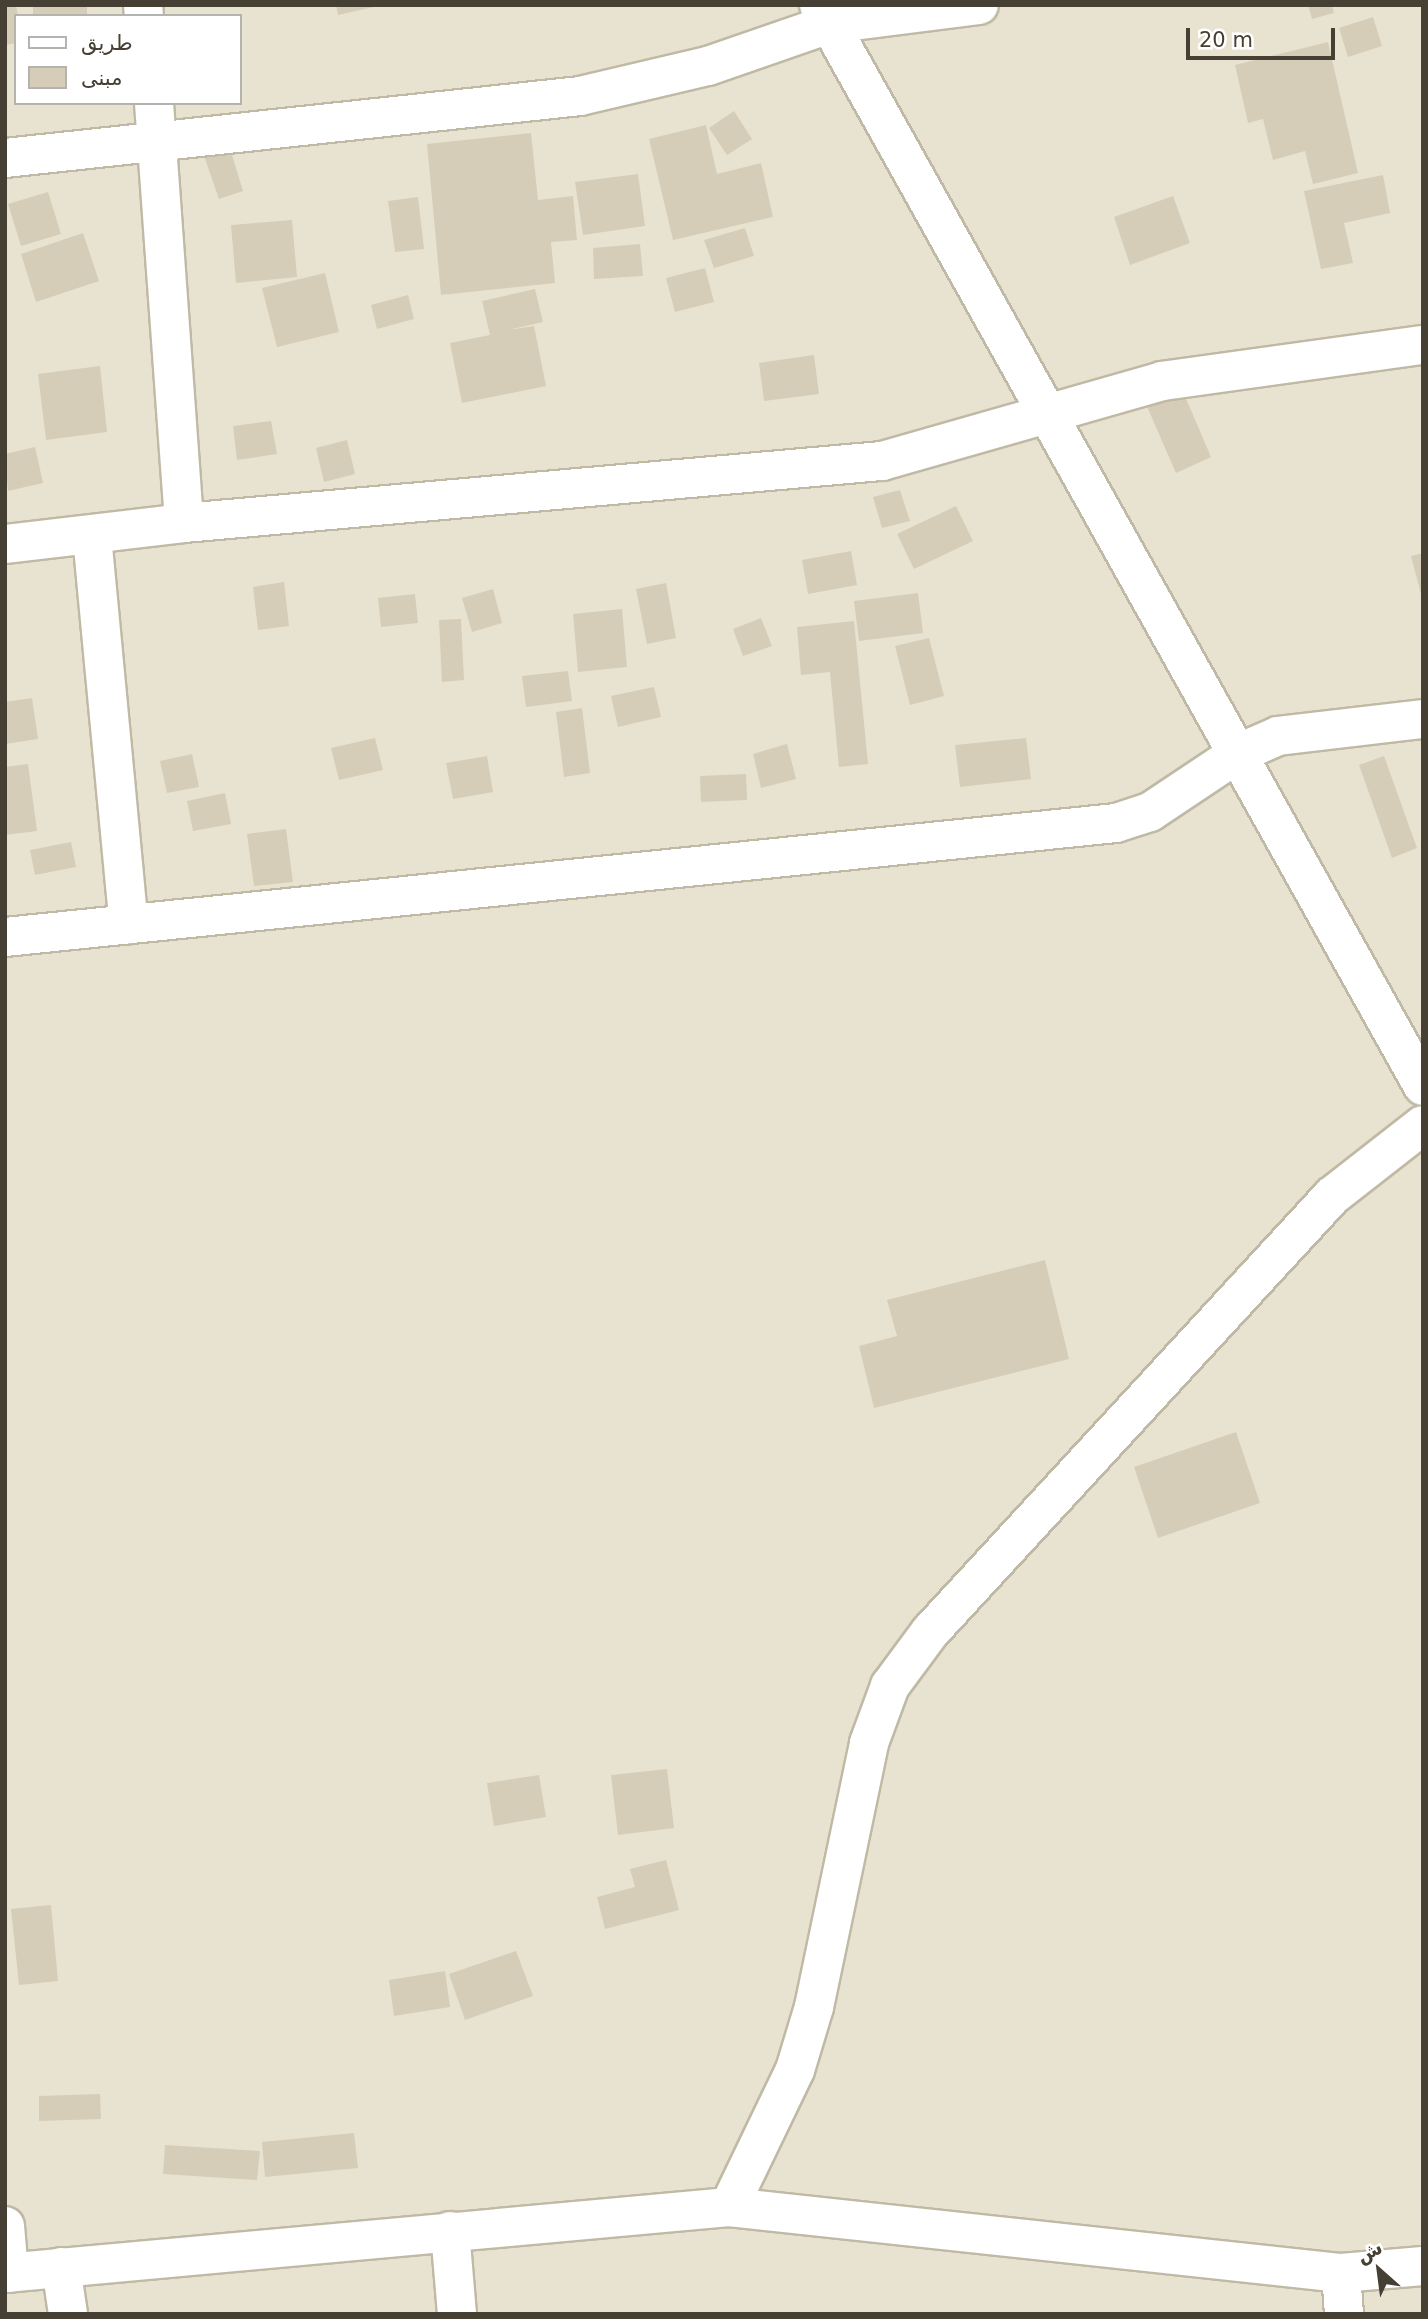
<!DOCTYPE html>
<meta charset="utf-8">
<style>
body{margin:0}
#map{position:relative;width:1428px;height:2319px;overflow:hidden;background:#f3f0e3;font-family:"DejaVu Sans","Noto Sans Arabic",sans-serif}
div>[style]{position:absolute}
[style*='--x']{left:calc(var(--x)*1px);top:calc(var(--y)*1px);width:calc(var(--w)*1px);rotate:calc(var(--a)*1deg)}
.residential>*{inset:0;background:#e8e3d0}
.building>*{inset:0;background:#d5cdb7}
.roads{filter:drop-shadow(2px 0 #bfb9a5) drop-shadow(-2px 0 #bfb9a5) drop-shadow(0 2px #bfb9a5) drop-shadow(0 -2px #bfb9a5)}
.minor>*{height:38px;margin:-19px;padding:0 19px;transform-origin:19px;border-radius:19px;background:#fff}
span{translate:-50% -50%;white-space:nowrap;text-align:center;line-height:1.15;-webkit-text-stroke:5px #fff;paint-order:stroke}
.frame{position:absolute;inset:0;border:7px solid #454033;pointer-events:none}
.legend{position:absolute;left:14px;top:14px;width:228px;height:91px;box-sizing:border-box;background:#fff;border:2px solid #b5b3ad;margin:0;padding:9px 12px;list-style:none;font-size:21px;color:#454033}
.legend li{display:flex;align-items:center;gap:14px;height:35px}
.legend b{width:35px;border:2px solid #b5b3ad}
.north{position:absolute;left:1344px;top:2235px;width:70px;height:70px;-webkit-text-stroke:5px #fff;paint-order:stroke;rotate:332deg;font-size:19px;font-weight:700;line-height:28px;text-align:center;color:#454033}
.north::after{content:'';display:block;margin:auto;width:24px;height:32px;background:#454033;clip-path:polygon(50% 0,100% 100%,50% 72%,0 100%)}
.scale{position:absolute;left:1186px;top:28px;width:149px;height:32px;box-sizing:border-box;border:4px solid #454033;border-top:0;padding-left:9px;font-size:21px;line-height:24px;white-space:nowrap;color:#454033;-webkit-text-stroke:5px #fff;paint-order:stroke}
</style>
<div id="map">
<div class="residential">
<i style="clip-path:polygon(evenodd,5px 5px,1423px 5px,1423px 2314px,5px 2314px,5px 5px,16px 16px,240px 16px,240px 103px,16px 103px,16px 16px)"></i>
</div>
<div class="building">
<i style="clip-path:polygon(5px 5px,16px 5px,18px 16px,16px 43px,5px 45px)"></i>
<i style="clip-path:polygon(33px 5px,87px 5px,87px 16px,33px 16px)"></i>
<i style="clip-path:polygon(336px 5px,378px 5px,378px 6px,338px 15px)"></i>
<i style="clip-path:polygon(1308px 5px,1332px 5px,1334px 13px,1312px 19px)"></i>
<i style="clip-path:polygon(1373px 17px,1382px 46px,1348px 57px,1339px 28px)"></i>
<i style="clip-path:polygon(1328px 42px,1358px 173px,1313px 184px,1305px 151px,1273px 160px,1263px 119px,1248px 123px,1235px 65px)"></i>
<i style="clip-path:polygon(734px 111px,752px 139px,727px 155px,709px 128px)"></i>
<i style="clip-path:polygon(706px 125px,717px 174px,761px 163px,773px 217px,673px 240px,649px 139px)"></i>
<i style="clip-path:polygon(531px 133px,538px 200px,573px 196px,577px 240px,551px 242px,555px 283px,441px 295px,427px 144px)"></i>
<i style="clip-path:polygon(229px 145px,243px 191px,219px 199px,203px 153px)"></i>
<i style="clip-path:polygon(638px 174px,645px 226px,583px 235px,575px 182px)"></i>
<i style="clip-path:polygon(1383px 175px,1390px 213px,1344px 223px,1353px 263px,1321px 269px,1304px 191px)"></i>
<i style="clip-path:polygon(48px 192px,61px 234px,21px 246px,8px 204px)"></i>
<i style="clip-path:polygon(1173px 196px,1190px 243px,1130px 265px,1114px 217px)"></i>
<i style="clip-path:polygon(418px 197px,424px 249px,395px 252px,388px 201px)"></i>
<i style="clip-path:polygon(292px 220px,297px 277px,236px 283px,231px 225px)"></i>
<i style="clip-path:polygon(745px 228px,754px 256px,714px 268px,704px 240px)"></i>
<i style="clip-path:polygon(83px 233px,99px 281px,36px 302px,21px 254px)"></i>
<i style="clip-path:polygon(640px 244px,643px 276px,594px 279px,593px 248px)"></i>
<i style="clip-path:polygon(705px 268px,714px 302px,675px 312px,666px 278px)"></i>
<i style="clip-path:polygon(325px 273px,339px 332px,277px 347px,262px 288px)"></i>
<i style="clip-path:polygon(535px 289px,543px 322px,508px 330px,534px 326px,546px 386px,462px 403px,450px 343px,490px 335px,482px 301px)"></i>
<i style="clip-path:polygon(408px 295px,414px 319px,377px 329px,371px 305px)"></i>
<i style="clip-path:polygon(814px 355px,819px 394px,764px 401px,759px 363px)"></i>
<i style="clip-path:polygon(100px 366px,107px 432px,46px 440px,38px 374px)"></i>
<i style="clip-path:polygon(1181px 387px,1211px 457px,1176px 473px,1145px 402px)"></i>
<i style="clip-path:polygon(271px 421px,277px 454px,237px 460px,233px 426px)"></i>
<i style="clip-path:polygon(347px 440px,355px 474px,324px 482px,316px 448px)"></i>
<i style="clip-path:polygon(35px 447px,43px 483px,8px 491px,5px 454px)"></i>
<i style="clip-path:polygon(900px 490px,910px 521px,882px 528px,873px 497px)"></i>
<i style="clip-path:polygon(956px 506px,973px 541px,914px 569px,897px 534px)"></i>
<i style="clip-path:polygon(851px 551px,857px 585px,808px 594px,802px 560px)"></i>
<i style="clip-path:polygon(1423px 553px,1423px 598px,1422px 598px,1411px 556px)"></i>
<i style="clip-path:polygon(284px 582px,289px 626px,258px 630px,253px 587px)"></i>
<i style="clip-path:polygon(666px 583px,676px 638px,647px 644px,636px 589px)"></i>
<i style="clip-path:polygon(493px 589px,502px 623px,472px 632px,462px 598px)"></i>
<i style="clip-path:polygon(918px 593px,923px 633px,859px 641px,854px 601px)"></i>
<i style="clip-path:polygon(415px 594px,418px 623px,381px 627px,378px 598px)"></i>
<i style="clip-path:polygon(622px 609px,627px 667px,578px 672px,573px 614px)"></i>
<i style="clip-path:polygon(761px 618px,772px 646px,743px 656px,733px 629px)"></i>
<i style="clip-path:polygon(461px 619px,464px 680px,442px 682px,439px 620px)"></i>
<i style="clip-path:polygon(854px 621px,868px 764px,839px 767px,830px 672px,801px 675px,797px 627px)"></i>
<i style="clip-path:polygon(929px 638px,944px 696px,910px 705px,895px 646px)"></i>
<i style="clip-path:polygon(568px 671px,572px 701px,526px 707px,522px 676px)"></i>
<i style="clip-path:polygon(654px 687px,661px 717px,618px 727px,611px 696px)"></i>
<i style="clip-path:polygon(32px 698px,38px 739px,5px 744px,5px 702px)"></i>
<i style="clip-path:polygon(582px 708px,590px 773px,564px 777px,556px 712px)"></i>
<i style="clip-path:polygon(375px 738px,383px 770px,339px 780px,331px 748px)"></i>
<i style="clip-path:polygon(1026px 738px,1031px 779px,960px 787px,955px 745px)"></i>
<i style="clip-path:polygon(787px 744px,796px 779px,761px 788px,753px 754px)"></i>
<i style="clip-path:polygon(192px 754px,199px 787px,167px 793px,160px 761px)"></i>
<i style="clip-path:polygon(487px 756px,493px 792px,453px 799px,446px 763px)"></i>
<i style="clip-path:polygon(1384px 756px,1417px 848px,1392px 858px,1359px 765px)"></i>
<i style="clip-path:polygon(28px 764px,37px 831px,5px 835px,5px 767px)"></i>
<i style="clip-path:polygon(746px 774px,747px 800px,701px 802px,700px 776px)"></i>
<i style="clip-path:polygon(225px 793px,231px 824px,193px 831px,187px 801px)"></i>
<i style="clip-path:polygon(286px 829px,293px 882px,254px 886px,247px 834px)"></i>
<i style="clip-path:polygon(71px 842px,76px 867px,35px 875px,30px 850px)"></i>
<i style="clip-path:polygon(1045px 1260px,1069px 1359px,874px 1408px,859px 1346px,897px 1336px,887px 1300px)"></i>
<i style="clip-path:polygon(1236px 1432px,1260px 1503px,1158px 1538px,1134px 1467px)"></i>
<i style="clip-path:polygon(667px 1769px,674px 1828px,618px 1835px,611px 1775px)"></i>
<i style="clip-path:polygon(539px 1775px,546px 1817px,494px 1826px,487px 1783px)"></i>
<i style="clip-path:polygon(666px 1860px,679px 1910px,605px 1929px,597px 1897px,635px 1887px,630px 1869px)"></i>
<i style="clip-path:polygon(51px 1905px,58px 1981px,19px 1985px,11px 1909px)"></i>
<i style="clip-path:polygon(516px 1951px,533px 1996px,465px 2020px,449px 1974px)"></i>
<i style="clip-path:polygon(445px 1971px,450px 2007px,394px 2016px,389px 1980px)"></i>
<i style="clip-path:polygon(100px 2094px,101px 2119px,39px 2121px,39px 2096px)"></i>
<i style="clip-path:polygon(354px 2133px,358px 2168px,265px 2177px,262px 2142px)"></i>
<i style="clip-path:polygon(165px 2145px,260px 2151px,257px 2180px,163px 2174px)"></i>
</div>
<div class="roads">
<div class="minor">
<i style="--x:143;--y:5;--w:11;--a:85"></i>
<i style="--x:819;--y:5;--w:1238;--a:60.81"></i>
<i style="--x:154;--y:103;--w:421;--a:85.9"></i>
<i style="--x:5;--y:158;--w:578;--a:-6.15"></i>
<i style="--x:580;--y:96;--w:131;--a:-13.2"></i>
<i style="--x:708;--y:66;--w:128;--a:-19.1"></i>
<i style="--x:829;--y:24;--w:151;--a:-7.2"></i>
<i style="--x:92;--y:536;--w:390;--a:84.6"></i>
<i style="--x:5;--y:544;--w:180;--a:-6.7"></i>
<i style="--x:184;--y:523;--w:701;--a:-5.08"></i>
<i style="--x:882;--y:461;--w:291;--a:-15.9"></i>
<i style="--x:1162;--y:381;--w:263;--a:-7.9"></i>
<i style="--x:5;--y:937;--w:1117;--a:-5.86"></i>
<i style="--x:1116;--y:823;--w:36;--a:-18"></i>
<i style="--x:1150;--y:812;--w:105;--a:-33.7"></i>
<i style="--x:1237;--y:754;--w:45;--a:-23.7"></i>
<i style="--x:1278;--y:736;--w:146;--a:-6.7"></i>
<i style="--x:729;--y:2207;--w:152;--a:-64.3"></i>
<i style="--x:795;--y:2070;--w:66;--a:-73.2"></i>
<i style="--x:814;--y:2007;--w:270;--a:-78.2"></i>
<i style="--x:869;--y:1743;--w:61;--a:-69.8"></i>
<i style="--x:890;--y:1686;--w:67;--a:-53.5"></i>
<i style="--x:930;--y:1632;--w:593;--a:-47.32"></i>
<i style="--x:1332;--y:1196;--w:115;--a:-38"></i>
<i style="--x:5;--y:2226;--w:47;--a:85.1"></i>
<i style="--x:450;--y:2231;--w:83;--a:85.2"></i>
<i style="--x:61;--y:2267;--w:48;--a:81.5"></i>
<i style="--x:5;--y:2273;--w:727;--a:-5.21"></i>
<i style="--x:729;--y:2207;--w:616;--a:6.16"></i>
<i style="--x:1341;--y:2273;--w:82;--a:-4.9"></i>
<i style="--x:1341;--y:2273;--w:41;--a:85.8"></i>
</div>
</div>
<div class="frame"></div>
<ul class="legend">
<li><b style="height:9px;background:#fff"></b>طريق</li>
<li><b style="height:19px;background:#d5cdb7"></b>مبنى</li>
</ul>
<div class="north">ش</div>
<div class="scale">20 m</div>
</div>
